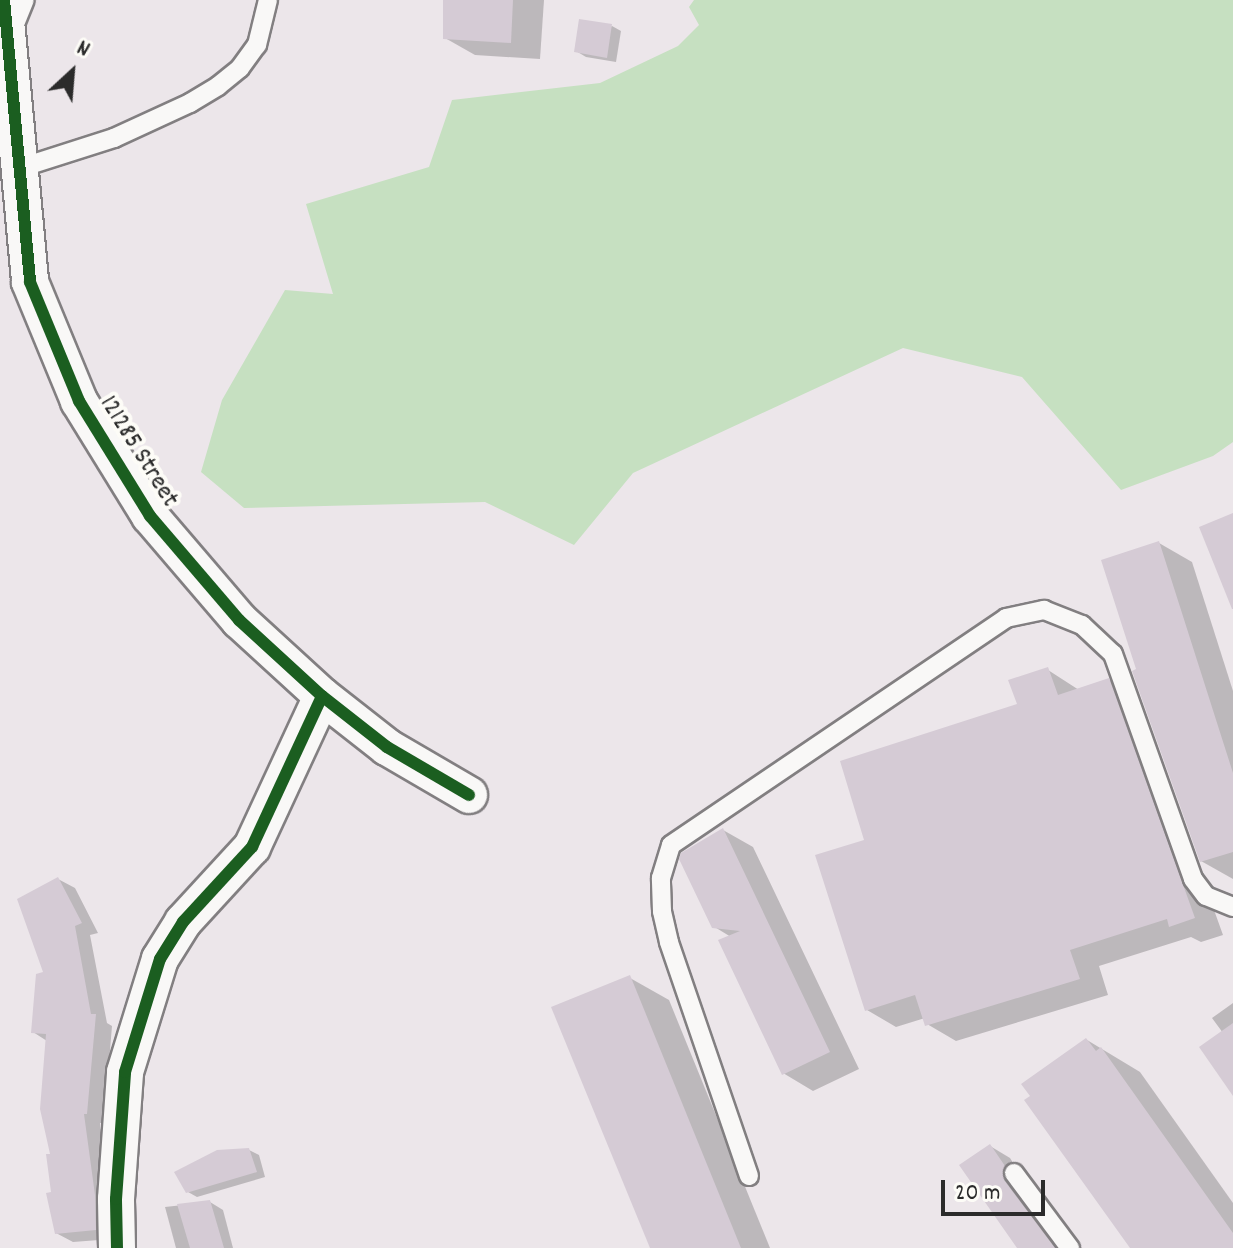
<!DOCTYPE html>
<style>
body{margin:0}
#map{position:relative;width:1233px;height:1248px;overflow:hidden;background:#ece6ea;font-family:Dekko,sans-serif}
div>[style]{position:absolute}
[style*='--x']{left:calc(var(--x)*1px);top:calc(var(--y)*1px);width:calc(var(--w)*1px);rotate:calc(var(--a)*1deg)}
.green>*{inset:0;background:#c6e0c1}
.shadow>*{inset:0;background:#0003}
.building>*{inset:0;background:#d5cbd5}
.roads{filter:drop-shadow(2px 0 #827f81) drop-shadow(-2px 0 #827f81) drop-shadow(0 2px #827f81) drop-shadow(0 -2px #827f81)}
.lane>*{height:18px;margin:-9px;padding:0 9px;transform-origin:9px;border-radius:9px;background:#f9f8f7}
.street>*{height:36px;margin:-18px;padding:0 18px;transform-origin:18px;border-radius:18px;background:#f9f8f7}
.cycleway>*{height:12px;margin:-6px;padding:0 6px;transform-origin:6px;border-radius:6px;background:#1b5e20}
span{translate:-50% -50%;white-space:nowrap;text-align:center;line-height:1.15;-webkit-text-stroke:8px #fdfcf7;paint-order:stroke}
.street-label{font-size:26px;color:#2b2b2b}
.north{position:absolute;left:32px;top:32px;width:80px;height:80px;-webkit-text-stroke:6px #fdfcf7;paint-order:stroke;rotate:26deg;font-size:22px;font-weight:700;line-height:32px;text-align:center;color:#2b2b2b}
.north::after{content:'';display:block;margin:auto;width:28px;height:36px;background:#2b2b2b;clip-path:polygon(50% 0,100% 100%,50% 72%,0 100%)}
.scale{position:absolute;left:941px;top:1180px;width:104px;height:36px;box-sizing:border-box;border:4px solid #2b2b2b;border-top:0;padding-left:10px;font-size:24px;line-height:28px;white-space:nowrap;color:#2b2b2b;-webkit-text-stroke:6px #fdfcf7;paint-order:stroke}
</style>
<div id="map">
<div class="green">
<i style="clip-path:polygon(694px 0,1233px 0,1233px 442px,1213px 456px,1121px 490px,1022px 377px,903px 348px,633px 473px,574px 545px,485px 502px,244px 508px,201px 472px,222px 400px,285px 290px,333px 294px,306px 204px,429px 167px,452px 100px,600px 83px,678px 46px,699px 25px,689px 7px)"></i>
</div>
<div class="shadow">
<i style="clip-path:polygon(448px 0,544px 0,540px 59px,475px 55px,445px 38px)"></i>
<i style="clip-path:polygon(612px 26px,621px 31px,616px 62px,586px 57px,576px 51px)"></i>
<i style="clip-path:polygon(1159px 543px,1192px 562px,1233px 691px,1233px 879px,1201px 861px,1139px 671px)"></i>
<i style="clip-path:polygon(1048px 670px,1079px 690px,1109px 680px,1138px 698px,1223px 935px,1201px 942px,1191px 937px,1099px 966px,1108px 995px,956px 1041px,927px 1024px,925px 1018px,896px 1027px,867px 1010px,867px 841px,1019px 705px)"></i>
<i style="clip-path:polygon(723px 830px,753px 847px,859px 1069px,813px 1091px,783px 1073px,731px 937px,713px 926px)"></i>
<i style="clip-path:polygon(58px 879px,75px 888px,98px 933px,90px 935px,107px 1023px,112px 1026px,104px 1123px,100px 1123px,112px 1205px,112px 1239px,73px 1242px,56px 1233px,47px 1041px,33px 1032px,46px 974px)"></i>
<i style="clip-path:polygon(630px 978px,669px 1000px,770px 1248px,652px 1248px)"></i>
<i style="clip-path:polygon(1233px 1003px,1233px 1092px,1223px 1033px,1212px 1018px)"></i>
<i style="clip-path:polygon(1087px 1040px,1140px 1072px,1233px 1203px,1233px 1248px,1133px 1248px)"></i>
<i style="clip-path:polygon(990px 1146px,1010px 1158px,1065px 1248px,1019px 1248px)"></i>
<i style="clip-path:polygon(249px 1150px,259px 1155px,265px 1177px,197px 1197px,188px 1192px)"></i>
<i style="clip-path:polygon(210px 1202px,223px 1210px,233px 1248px,176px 1248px,165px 1207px)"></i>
</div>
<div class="building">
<i style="clip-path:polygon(443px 0,513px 0,511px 43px,443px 39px)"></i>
<i style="clip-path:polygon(579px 19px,612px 24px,607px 58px,574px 52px)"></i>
<i style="clip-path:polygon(1233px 513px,1233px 609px,1232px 609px,1199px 527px)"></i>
<i style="clip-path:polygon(1159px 541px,1233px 773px,1233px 852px,1200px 862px,1132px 671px,1136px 669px,1101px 560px)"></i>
<i style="clip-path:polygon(1048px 667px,1058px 695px,1109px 678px,1195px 918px,1169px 927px,1167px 919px,1070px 950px,1080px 979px,925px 1026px,915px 995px,865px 1011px,815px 855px,864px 840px,840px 761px,1017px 704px,1008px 680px)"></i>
<i style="clip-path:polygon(723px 828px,830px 1052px,782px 1075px,718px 940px,740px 931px,712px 928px,679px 859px,681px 853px)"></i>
<i style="clip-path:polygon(58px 877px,82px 923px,75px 926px,91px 1014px,96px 1014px,87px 1114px,84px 1114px,95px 1195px,96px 1230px,55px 1234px,46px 1193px,51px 1192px,46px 1154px,50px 1154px,40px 1109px,46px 1034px,31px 1033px,36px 974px,43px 972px,17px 899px)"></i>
<i style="clip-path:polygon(630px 975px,741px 1248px,650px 1248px,551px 1007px)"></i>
<i style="clip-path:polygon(1233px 1023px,1233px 1096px,1199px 1047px)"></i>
<i style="clip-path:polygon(1086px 1038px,1096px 1051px,1101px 1047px,1233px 1233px,1233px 1248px,1130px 1248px,1024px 1100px,1030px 1096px,1021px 1084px)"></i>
<i style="clip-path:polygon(990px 1144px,1005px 1166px,1004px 1180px,1055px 1248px,1017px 1248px,959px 1165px)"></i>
<i style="clip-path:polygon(249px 1148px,257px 1172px,186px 1193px,174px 1172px,217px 1150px)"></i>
<i style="clip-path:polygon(210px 1200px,224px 1248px,190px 1248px,177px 1204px)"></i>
</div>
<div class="roads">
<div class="lane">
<i style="--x:13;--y:29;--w:31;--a:-68"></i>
<i style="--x:20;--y:168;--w:99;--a:-17.7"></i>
<i style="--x:114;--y:138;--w:84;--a:-24.7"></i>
<i style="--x:190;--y:103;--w:33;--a:-31"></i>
<i style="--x:218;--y:86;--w:28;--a:-39"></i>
<i style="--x:240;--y:68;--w:29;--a:-54"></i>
<i style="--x:257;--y:45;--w:46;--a:-76.3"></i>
<i style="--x:1014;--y:1173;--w:94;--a:53.3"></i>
<i style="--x:749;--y:1176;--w:247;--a:-108.9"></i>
<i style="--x:669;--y:942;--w:32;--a:-103"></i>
<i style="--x:662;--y:911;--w:33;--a:-92"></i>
<i style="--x:661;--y:878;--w:34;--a:-73"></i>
<i style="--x:671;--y:845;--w:405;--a:-34.1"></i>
<i style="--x:1006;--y:618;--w:39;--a:-12"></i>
<i style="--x:1044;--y:610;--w:41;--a:21.5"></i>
<i style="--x:1082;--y:625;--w:42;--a:43.1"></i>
<i style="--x:1113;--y:654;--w:239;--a:70.4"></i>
<i style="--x:1193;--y:879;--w:21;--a:53"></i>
<i style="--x:1206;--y:896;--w:29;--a:22"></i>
</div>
<div class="street">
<i style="--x:4;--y:0;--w:283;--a:84.7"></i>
<i style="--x:30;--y:282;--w:129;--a:67.6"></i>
<i style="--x:79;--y:401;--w:135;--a:58.3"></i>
<i style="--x:150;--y:516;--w:137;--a:49.4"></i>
<i style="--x:239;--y:620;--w:113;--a:42.5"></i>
<i style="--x:322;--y:696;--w:83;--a:38.1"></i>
<i style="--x:387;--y:747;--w:95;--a:30.3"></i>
<i style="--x:117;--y:1248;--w:49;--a:-91.2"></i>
<i style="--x:116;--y:1199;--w:127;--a:-85.9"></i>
<i style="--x:125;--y:1072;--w:118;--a:-72.8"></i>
<i style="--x:160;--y:959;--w:44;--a:-58.1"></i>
<i style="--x:183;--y:922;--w:102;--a:-47.4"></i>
<i style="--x:252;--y:847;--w:166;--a:-65.1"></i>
</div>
</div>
<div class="cycleway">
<i style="--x:4;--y:0;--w:283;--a:84.7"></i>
<i style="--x:30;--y:282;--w:129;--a:67.6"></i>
<i style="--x:79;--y:401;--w:135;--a:58.3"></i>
<i style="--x:150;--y:516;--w:137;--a:49.4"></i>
<i style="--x:239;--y:620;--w:113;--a:42.5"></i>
<i style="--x:322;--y:696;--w:83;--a:38.1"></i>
<i style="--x:387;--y:747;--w:95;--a:30.3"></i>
<i style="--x:117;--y:1248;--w:49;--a:-91.2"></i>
<i style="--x:116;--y:1199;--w:127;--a:-85.9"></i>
<i style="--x:125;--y:1072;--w:118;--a:-72.8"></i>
<i style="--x:160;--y:959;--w:44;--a:-58.1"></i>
<i style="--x:183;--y:922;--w:102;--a:-47.4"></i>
<i style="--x:252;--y:847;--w:166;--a:-65.1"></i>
</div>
<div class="street-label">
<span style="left:138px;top:452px;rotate:58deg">121285 Street</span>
</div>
<div class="north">N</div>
<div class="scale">20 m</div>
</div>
